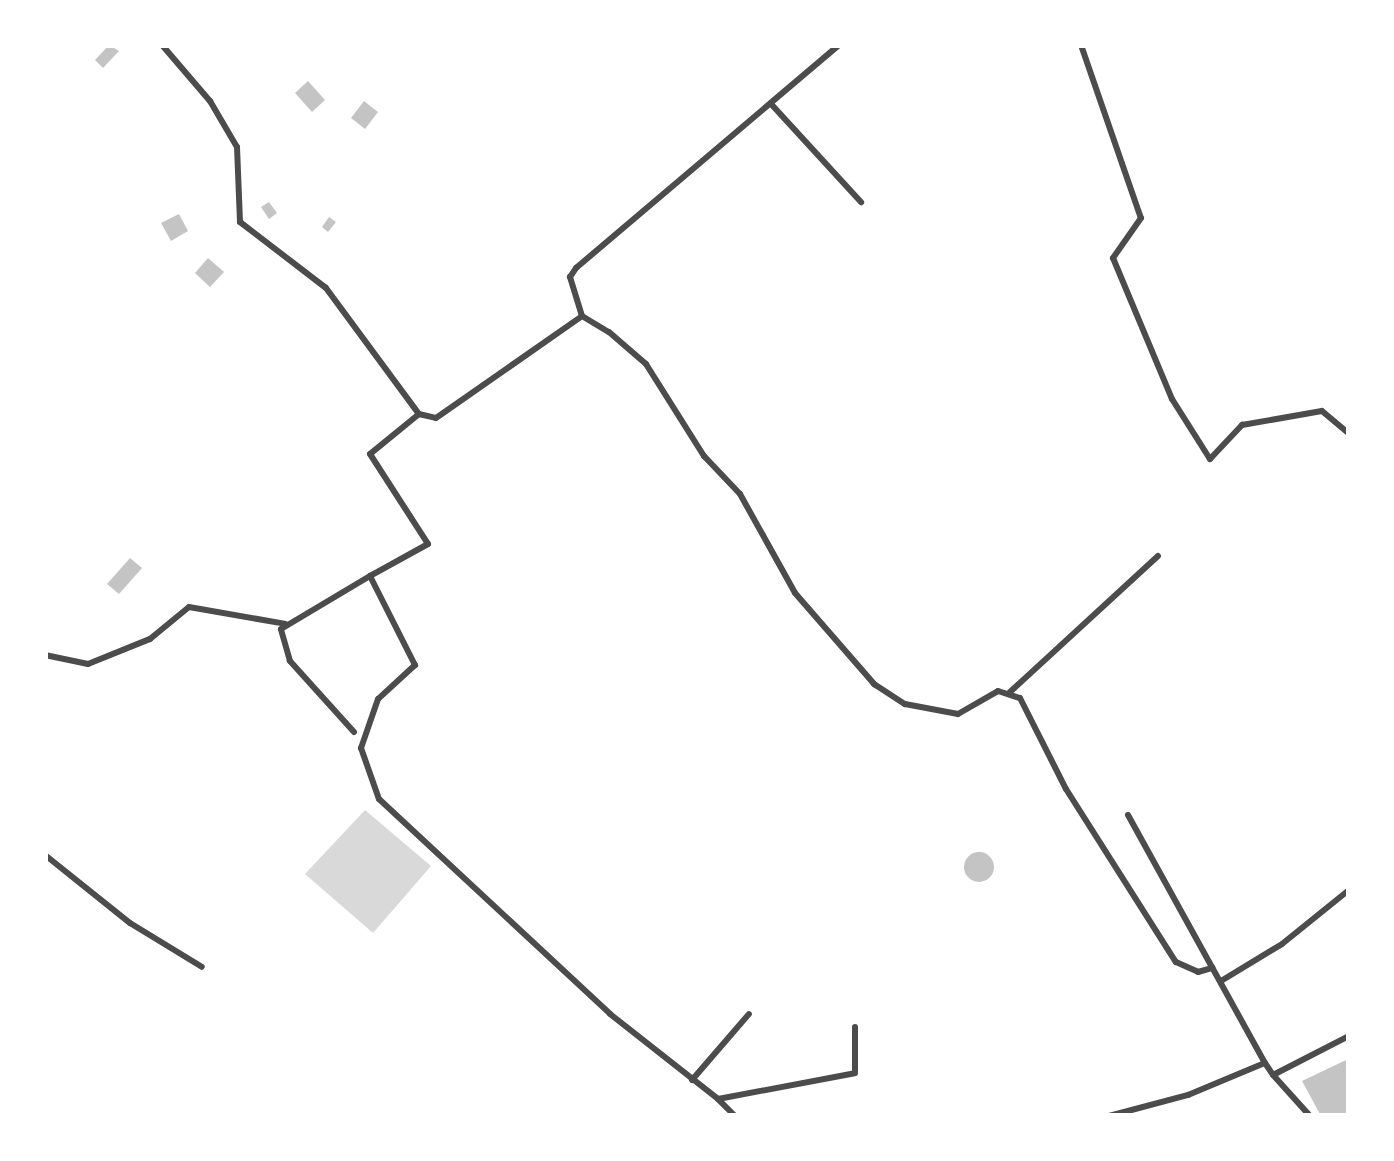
<!DOCTYPE html>
<style>
body{margin:0}
#map{position:relative;width:1394px;height:1161px;overflow:hidden;background:#fff;font-family:"DejaVu Sans",sans-serif}
div>[style]{position:absolute}
[style*='--x']{left:calc(var(--x)*1px);top:calc(var(--y)*1px);width:calc(var(--w)*1px);rotate:calc(var(--a)*1deg)}
.water>*{inset:0;background:#d9d9d9}
.building>*{inset:0;background:#c4c4c4}
.round{border-radius:50%}
.minor>*{height:6px;margin:-3px;padding:0 3px;transform-origin:3px;border-radius:3px;background:#4c4c4c}
span{translate:-50% -50%;white-space:nowrap;text-align:center;line-height:1.15;-webkit-text-stroke:10px #fff;paint-order:stroke}
.frame{position:absolute;inset:0;border:48px solid #fff;pointer-events:none}
</style>
<div id="map">
<div class="water">
<i style="clip-path:polygon(365px 810px,431px 866px,373px 933px,305px 874px)"></i>
</div>
<div class="building">
<i style="clip-path:polygon(109px 45px,119px 51px,103px 68px,95px 60px)"></i>
<i style="clip-path:polygon(308px 81px,325px 100px,312px 112px,295px 93px)"></i>
<i style="clip-path:polygon(364px 101px,378px 112px,365px 129px,351px 118px)"></i>
<i style="clip-path:polygon(269px 202px,277px 213px,269px 219px,261px 207px)"></i>
<i style="clip-path:polygon(179px 214px,188px 231px,171px 241px,161px 223px)"></i>
<i style="clip-path:polygon(329px 217px,336px 222px,328px 232px,322px 227px)"></i>
<i style="clip-path:polygon(208px 258px,224px 272px,210px 287px,195px 273px)"></i>
<i style="clip-path:polygon(130px 558px,142px 568px,119px 594px,107px 584px)"></i>
<i class="round" style="left:964px;top:852px;width:30px;height:30px"></i>
<i style="clip-path:polygon(1346px 1060px,1349px 1116px,1321px 1116px,1302px 1081px)"></i>
</div>
<div class="minor">
<i style="--x:162;--y:45;--w:74;--a:49.4"></i>
<i style="--x:210;--y:101;--w:53;--a:59.6"></i>
<i style="--x:237;--y:147;--w:75;--a:87.7"></i>
<i style="--x:240;--y:222;--w:108;--a:37.5"></i>
<i style="--x:326;--y:288;--w:157;--a:53.6"></i>
<i style="--x:419;--y:414;--w:63;--a:140.8"></i>
<i style="--x:370;--y:454;--w:107;--a:57.2"></i>
<i style="--x:428;--y:544;--w:66;--a:151.1"></i>
<i style="--x:370;--y:576;--w:100;--a:63.2"></i>
<i style="--x:415;--y:665;--w:50;--a:137.4"></i>
<i style="--x:378;--y:699;--w:52;--a:109.1"></i>
<i style="--x:361;--y:748;--w:54;--a:70.6"></i>
<i style="--x:379;--y:799;--w:316;--a:42.9"></i>
<i style="--x:610;--y:1014;--w:137;--a:38.2"></i>
<i style="--x:1081;--y:45;--w:183;--a:70.9"></i>
<i style="--x:1141;--y:218;--w:49;--a:125"></i>
<i style="--x:1113;--y:258;--w:153;--a:67.3"></i>
<i style="--x:1172;--y:399;--w:71;--a:57.7"></i>
<i style="--x:1210;--y:459;--w:47;--a:-46.7"></i>
<i style="--x:1242;--y:425;--w:81;--a:-9.9"></i>
<i style="--x:1322;--y:411;--w:35;--a:40"></i>
<i style="--x:772;--y:105;--w:132;--a:47.5"></i>
<i style="--x:582;--y:316;--w:41;--a:-107.1"></i>
<i style="--x:570;--y:277;--w:11;--a:-56"></i>
<i style="--x:576;--y:268;--w:345;--a:-40.3"></i>
<i style="--x:419;--y:414;--w:17;--a:13"></i>
<i style="--x:436;--y:418;--w:178;--a:-34.9"></i>
<i style="--x:582;--y:316;--w:31;--a:31"></i>
<i style="--x:609;--y:332;--w:49;--a:40.9"></i>
<i style="--x:646;--y:364;--w:109;--a:57.8"></i>
<i style="--x:704;--y:456;--w:52;--a:46.5"></i>
<i style="--x:740;--y:494;--w:113;--a:60.9"></i>
<i style="--x:795;--y:593;--w:121;--a:49"></i>
<i style="--x:874;--y:684;--w:37;--a:33"></i>
<i style="--x:905;--y:704;--w:54;--a:10.7"></i>
<i style="--x:958;--y:714;--w:46;--a:-29.9"></i>
<i style="--x:998;--y:691;--w:23;--a:18"></i>
<i style="--x:1020;--y:698;--w:102;--a:63.2"></i>
<i style="--x:1066;--y:789;--w:205;--a:57.6"></i>
<i style="--x:1176;--y:962;--w:24;--a:24"></i>
<i style="--x:1198;--y:972;--w:15;--a:-16"></i>
<i style="--x:45;--y:655;--w:44;--a:11.8"></i>
<i style="--x:88;--y:664;--w:67;--a:-22"></i>
<i style="--x:150;--y:639;--w:50;--a:-39.4"></i>
<i style="--x:189;--y:607;--w:98;--a:9.9"></i>
<i style="--x:1010;--y:692;--w:201;--a:-42.6"></i>
<i style="--x:354;--y:732;--w:96;--a:-132"></i>
<i style="--x:290;--y:661;--w:33;--a:-106"></i>
<i style="--x:281;--y:629;--w:104;--a:-30.8"></i>
<i style="--x:1128;--y:815;--w:283;--a:61.1"></i>
<i style="--x:45;--y:855;--w:109;--a:38.7"></i>
<i style="--x:130;--y:923;--w:84;--a:31.4"></i>
<i style="--x:1221;--y:981;--w:71;--a:-31.2"></i>
<i style="--x:1282;--y:944;--w:86;--a:-38.9"></i>
<i style="--x:1274;--y:1076;--w:54;--a:48"></i>
<i style="--x:692;--y:1080;--w:87;--a:-49.2"></i>
<i style="--x:735;--y:1116;--w:24;--a:-135"></i>
<i style="--x:718;--y:1099;--w:139;--a:-10.7"></i>
<i style="--x:855;--y:1073;--w:46;--a:-90"></i>
<i style="--x:1109;--y:1116;--w:82;--a:-14.9"></i>
<i style="--x:1188;--y:1095;--w:83;--a:-22.6"></i>
<i style="--x:1265;--y:1063;--w:14;--a:56"></i>
<i style="--x:1273;--y:1075;--w:85;--a:-27.2"></i>
</div>
<div class="frame"></div>
</div>
